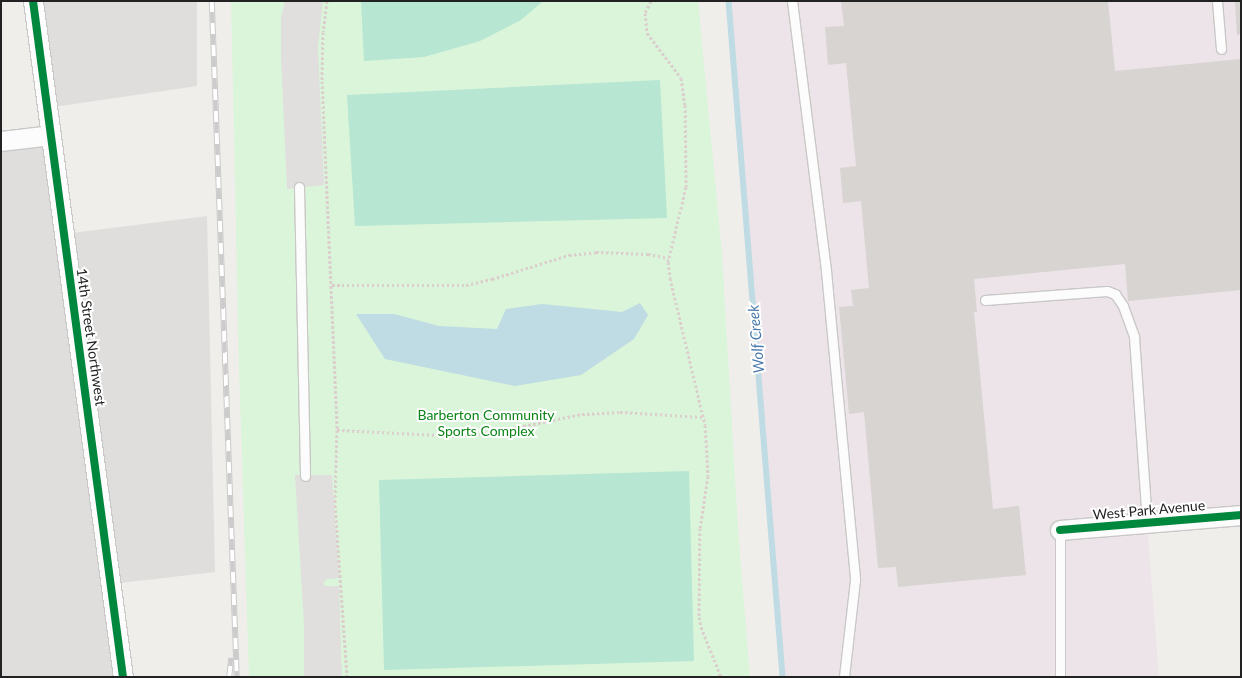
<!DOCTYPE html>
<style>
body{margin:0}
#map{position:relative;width:1242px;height:678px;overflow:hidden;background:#f0eeeb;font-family:Lato,sans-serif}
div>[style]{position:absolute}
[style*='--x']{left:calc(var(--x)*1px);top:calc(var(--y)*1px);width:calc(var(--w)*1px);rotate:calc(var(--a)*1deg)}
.residential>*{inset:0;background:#dfdedc}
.industrial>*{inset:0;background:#ede4e9}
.park>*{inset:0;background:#daf5da}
.pitch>*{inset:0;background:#b7e6d2}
.parking>*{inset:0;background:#e0dfde}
.water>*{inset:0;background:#bfdbe3}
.stream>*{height:5.5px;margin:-2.75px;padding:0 2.75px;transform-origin:2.75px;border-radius:2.75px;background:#bfdbe3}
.building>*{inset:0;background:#d7d4d2}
.path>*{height:3px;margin-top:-1.5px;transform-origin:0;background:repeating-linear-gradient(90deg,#dccecd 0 2.5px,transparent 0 5px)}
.roads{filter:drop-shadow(1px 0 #c9c8c7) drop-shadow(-1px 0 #c9c8c7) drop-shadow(0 1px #c9c8c7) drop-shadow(0 -1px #c9c8c7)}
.service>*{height:9px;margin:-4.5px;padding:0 4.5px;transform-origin:4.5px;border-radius:4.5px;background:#fdfcfc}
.minor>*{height:19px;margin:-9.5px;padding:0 9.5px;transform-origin:9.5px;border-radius:9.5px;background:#fdfcfc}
.rail>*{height:5.5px;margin-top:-2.75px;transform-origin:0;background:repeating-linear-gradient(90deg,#fff 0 11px,#ccc 0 22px);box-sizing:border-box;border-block:1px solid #ccc}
.cycleway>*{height:8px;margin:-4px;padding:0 4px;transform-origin:4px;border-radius:4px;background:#00873e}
span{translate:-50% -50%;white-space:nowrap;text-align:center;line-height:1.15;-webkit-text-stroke:4px #fff;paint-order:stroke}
.street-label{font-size:14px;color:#222}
.park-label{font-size:14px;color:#0c8416}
.water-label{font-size:15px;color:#4a7aab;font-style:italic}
.frame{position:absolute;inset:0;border:2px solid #222;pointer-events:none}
</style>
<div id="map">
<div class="residential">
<i style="clip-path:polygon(33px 1px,197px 1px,197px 86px,47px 108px)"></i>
<i style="clip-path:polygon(51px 135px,64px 234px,207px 216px,215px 572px,112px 584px,123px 677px,1px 677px,1px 141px)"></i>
</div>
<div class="industrial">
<i style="clip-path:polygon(729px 1px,1241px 1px,1241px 515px,1147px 523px,1159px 677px,783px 677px)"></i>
</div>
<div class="park">
<i style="clip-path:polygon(231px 1px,698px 1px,722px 254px,738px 528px,750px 677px,249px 677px,239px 369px)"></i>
</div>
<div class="pitch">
<i style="clip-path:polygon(361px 1px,543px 1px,521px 20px,480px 41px,424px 57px,364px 61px)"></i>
<i style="clip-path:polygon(660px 80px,667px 218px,355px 226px,347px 95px)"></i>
<i style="clip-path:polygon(689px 471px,694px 661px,384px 670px,379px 480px)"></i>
</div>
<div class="parking">
<i style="clip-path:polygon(285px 1px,323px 1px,318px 47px,324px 185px,287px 189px,281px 58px,281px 18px)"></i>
<i style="clip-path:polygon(295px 475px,332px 475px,339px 578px,327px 579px,323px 583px,325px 586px,339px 586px,342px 677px,304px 677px,304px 625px)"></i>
</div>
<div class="water">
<i style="clip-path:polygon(640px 303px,648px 315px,634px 339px,581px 375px,515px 386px,385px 359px,356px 314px,394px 314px,439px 326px,497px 329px,506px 309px,542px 304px,622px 312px)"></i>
</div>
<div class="stream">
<i style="--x:729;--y:1;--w:678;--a:85.43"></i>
</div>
<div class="building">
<i style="clip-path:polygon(841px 1px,1108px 1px,1115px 71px,1241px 59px,1241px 290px,1128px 301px,1125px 264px,974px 279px,977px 312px,974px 312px,993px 509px,1019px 506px,1026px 575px,898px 587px,896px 567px,878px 568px,864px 412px,849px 414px,839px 307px,853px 306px,851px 290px,869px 288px,861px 201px,843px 203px,840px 168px,856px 166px,846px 63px,828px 65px,825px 27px,844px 26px)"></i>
<i style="clip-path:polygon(1235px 1px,1241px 1px,1241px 34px,1237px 35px)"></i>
</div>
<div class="path">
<i style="--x:327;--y:1;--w:31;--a:97"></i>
<i style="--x:323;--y:32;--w:49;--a:91.2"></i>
<i style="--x:322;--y:81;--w:349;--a:87.5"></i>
<i style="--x:337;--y:430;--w:75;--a:91.5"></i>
<i style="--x:335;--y:505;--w:172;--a:86"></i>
<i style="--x:651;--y:1;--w:13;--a:117"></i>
<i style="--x:645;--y:13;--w:20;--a:84"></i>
<i style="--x:647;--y:33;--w:56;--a:52.9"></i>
<i style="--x:681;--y:78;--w:27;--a:82"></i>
<i style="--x:685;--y:105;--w:82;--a:89.3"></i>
<i style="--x:686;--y:187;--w:77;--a:103.5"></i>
<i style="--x:668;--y:262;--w:16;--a:83"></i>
<i style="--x:670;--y:278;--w:151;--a:76.6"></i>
<i style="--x:705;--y:425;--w:51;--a:86.6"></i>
<i style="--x:708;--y:476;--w:53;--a:98.7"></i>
<i style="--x:700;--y:528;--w:89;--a:90.6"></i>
<i style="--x:699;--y:617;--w:10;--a:79"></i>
<i style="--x:701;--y:627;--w:54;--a:68.2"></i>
<i style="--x:332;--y:285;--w:134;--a:0"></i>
<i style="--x:466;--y:285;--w:27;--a:-13"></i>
<i style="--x:492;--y:279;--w:81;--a:-17.3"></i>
<i style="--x:569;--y:255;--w:27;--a:-6"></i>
<i style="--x:596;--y:252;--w:52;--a:2.2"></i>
<i style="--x:648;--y:254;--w:21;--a:11"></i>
<i style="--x:337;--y:430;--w:122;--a:2.8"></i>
<i style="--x:459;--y:436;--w:40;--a:-7.1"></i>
<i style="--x:499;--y:431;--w:85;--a:-11.6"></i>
<i style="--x:582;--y:414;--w:38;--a:-3"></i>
<i style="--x:620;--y:412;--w:83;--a:3.4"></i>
</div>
<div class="roads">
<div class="service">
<i style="--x:792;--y:1;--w:272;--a:82.8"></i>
<i style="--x:826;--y:271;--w:310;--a:84.6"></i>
<i style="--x:855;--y:580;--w:98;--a:96.5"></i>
<i style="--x:1217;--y:1;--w:48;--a:85.2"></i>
<i style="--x:299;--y:187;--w:289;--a:88.8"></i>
<i style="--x:985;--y:300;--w:122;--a:-4.2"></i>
<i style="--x:1107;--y:291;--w:9;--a:21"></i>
<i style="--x:1115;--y:294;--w:14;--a:56"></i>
<i style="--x:1123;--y:306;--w:33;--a:70"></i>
<i style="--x:1134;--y:337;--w:185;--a:86"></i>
<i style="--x:1060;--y:530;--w:147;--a:90"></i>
</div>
<div class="minor">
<i style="--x:33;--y:1;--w:682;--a:82.42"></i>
<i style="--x:1;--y:141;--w:50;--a:-6.8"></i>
<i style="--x:1060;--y:530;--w:182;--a:-4.7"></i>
</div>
</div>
<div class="rail">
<i style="--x:212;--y:1;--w:676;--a:87.88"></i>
<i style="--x:229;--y:677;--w:19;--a:-84"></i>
</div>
<div class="cycleway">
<i style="--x:33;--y:1;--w:682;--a:82.42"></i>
<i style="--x:1060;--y:530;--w:182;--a:-4.7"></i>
</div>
<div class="street-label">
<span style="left:91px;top:337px;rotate:82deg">14th Street Northwest</span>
<span style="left:1149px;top:510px;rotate:-5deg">West Park Avenue</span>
</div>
<div class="park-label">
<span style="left:486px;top:423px">Barberton Community<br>Sports Complex</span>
</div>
<div class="water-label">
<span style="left:756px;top:339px;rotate:-95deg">Wolf Creek</span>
</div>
<div class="frame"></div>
</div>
